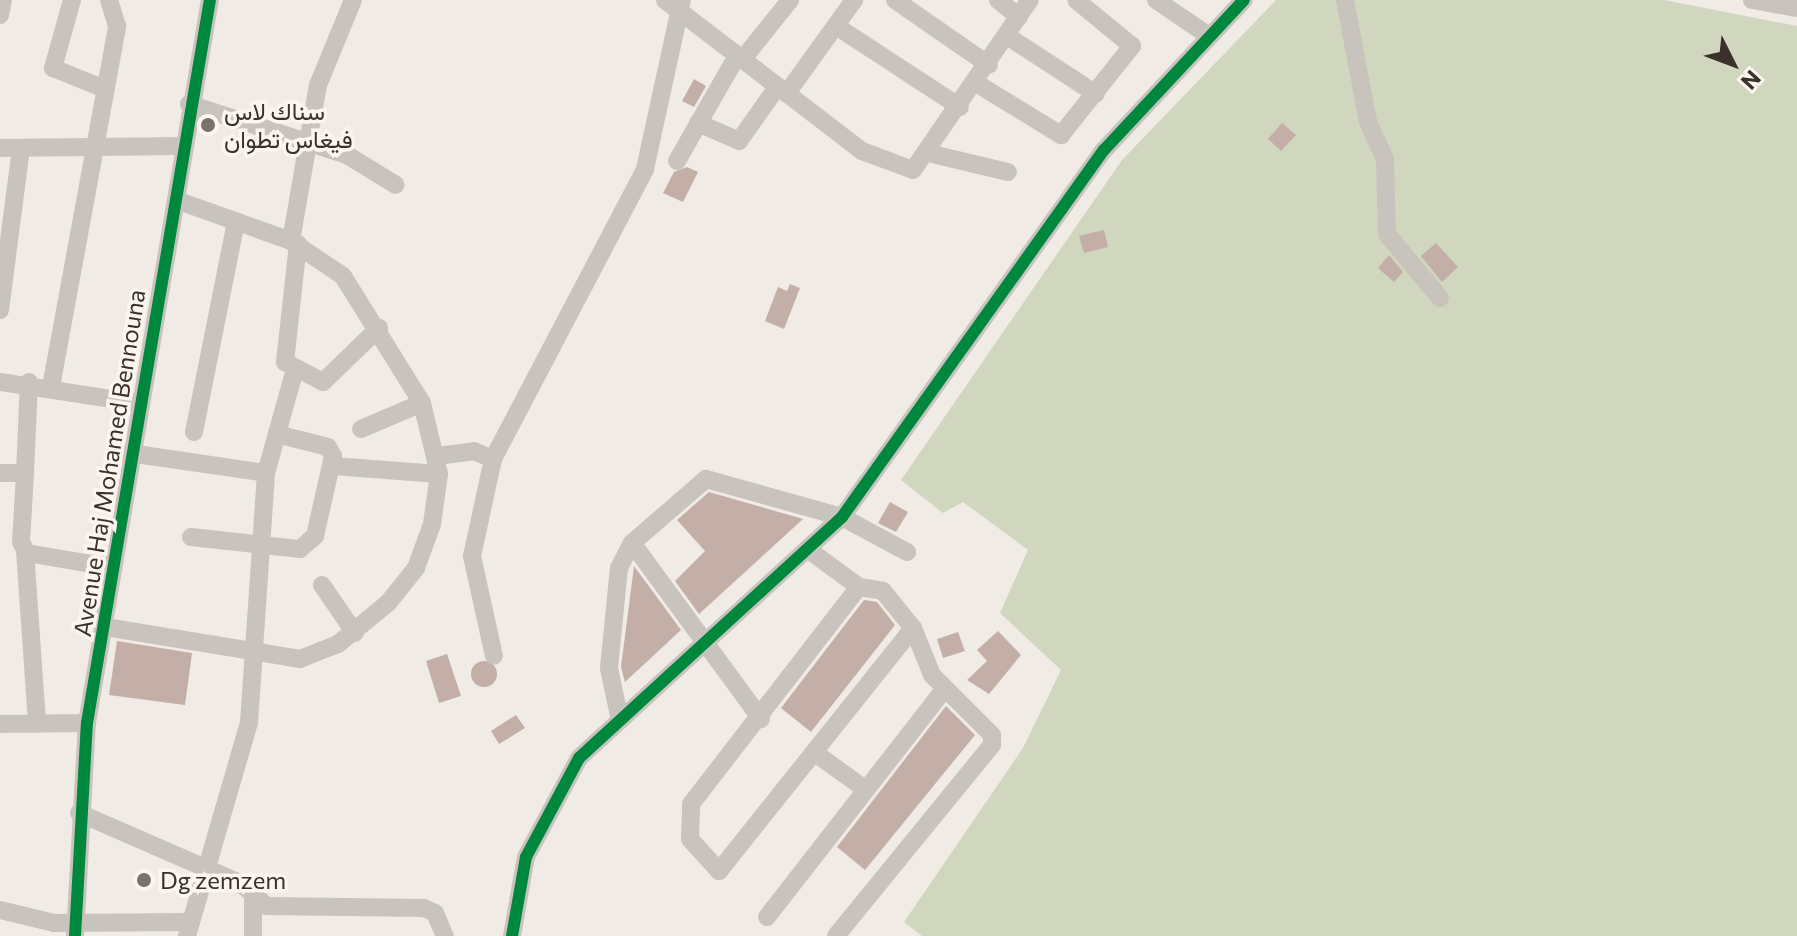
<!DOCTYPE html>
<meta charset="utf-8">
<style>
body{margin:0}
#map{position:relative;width:1797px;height:936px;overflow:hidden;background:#f0ebe5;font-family:Commissioner,Vazirmatn,sans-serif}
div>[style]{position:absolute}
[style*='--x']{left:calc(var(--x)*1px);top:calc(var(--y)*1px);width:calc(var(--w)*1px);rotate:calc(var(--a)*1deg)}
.green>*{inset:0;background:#d1d6bf}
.building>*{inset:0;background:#c3afa7}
.round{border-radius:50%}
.minor>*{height:18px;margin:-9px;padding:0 9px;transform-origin:9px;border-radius:9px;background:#c9c3be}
.cycleway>*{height:12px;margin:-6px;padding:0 6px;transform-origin:6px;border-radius:6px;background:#00873e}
.dots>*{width:22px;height:22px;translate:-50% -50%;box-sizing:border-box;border:4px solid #fbf5ee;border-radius:50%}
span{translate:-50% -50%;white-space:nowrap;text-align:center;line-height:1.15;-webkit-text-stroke:7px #fbf5ee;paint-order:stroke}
.poi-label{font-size:24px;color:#3b302b}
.left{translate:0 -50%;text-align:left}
.street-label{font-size:24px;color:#3b302b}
.north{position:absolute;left:1693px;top:24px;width:80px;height:80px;-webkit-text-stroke:6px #fbf5ee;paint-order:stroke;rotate:132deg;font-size:22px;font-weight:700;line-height:32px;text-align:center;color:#3b302b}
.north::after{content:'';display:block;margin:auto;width:28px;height:36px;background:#3b302b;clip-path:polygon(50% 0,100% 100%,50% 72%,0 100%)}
</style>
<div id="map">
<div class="green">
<i style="clip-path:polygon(1276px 0,1664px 0,1797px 26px,1797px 936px,922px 936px,904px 922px,1023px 748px,1061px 670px,1000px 613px,1028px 550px,963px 502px,943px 513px,901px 480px,1122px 160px)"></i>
</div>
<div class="building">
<i style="clip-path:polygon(694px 79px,706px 86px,694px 107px,682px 101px)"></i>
<i style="clip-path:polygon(1282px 123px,1296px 135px,1281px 151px,1268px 139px)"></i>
<i style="clip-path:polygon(687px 167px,698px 172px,683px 202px,663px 193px,674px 172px)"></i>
<i style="clip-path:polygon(1104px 230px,1108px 247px,1084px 253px,1079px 236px)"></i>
<i style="clip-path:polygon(1436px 243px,1458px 267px,1442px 282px,1421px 256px)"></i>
<i style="clip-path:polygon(1389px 255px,1403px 272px,1394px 282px,1378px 268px)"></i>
<i style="clip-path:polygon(790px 284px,800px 288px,784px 329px,765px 321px,778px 287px,787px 291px)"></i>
<i style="clip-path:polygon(709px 492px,803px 519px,699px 614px,675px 581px,705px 551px,677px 520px)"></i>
<i style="clip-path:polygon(890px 502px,908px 512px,896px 532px,878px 523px)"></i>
<i style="clip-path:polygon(634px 566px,681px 630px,625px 682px,621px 667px)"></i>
<i style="clip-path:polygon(864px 600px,877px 602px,895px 625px,811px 732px,781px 708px)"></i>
<i style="clip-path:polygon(998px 631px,1021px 655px,989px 694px,967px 680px,987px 661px,977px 650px)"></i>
<i style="clip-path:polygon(958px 632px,965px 651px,943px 658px,937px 639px)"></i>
<i style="clip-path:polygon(117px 641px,192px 653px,185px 705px,109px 695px)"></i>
<i style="clip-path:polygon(447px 654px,461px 696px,439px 703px,426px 661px)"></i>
<i class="round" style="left:471px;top:661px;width:26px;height:26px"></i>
<i style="clip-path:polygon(946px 706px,975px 735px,865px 870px,837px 847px)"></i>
<i style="clip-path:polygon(516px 715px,525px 728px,499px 744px,491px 731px)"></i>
</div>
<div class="minor">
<i style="--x:72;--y:0;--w:71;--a:105.6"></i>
<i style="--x:53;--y:68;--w:56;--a:22"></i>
<i style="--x:665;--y:0;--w:248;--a:37.5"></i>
<i style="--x:862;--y:151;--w:54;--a:20.4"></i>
<i style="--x:913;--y:170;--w:206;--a:-55.5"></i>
<i style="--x:895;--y:0;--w:114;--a:34.7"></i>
<i style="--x:998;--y:0;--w:27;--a:39"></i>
<i style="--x:1156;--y:0;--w:64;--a:34.2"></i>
<i style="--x:1345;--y:0;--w:124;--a:79.3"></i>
<i style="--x:1368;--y:122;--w:41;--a:65.3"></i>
<i style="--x:1385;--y:159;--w:75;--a:88.5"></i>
<i style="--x:1387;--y:234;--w:83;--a:50.4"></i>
<i style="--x:1752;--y:0;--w:46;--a:10.1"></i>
<i style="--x:0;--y:15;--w:15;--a:-79"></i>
<i style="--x:836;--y:26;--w:148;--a:33.2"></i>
<i style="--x:1007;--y:36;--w:106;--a:33.1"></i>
<i style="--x:742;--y:60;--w:77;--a:-51.3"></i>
<i style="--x:976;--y:83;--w:100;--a:31.5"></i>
<i style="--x:1061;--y:135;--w:114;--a:-51.4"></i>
<i style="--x:1132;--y:46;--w:72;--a:-140.6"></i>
<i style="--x:787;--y:93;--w:115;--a:-54.2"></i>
<i style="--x:189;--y:104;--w:166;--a:17.9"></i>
<i style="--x:347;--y:155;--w:57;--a:31.5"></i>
<i style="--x:698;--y:123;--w:45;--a:23.7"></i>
<i style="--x:739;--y:141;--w:67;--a:-54.7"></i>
<i style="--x:0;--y:148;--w:184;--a:-0.6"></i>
<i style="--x:928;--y:153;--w:82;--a:13.4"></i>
<i style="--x:677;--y:161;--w:121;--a:-60.3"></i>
<i style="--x:291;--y:241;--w:158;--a:-80.2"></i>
<i style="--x:318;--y:85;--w:92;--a:-67.6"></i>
<i style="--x:298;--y:244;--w:119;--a:96.3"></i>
<i style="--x:285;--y:362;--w:43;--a:27.8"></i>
<i style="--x:323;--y:382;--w:78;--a:-44"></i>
<i style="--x:0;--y:310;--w:163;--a:-82.6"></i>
<i style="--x:0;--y:382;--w:140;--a:8.7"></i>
<i style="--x:51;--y:387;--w:367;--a:-79.6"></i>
<i style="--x:117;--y:26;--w:27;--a:-107"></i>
<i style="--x:361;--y:429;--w:66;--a:-23.1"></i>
<i style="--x:194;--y:432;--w:215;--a:-78.7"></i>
<i style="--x:129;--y:453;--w:138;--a:8.3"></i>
<i style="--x:436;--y:456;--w:38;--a:-7"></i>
<i style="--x:474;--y:451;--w:21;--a:23"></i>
<i style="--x:493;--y:459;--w:99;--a:102.2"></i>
<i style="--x:472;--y:556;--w:102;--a:77.6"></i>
<i style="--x:493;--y:459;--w:327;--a:-62.3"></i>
<i style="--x:645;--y:169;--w:173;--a:-77.7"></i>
<i style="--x:333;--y:466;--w:106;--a:4.3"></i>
<i style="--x:0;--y:473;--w:25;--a:0"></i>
<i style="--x:25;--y:473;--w:69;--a:93.3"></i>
<i style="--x:21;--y:542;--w:13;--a:61"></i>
<i style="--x:27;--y:553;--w:84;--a:9.6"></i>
<i style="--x:25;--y:473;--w:91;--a:-87.5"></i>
<i style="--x:191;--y:537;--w:110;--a:6.3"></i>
<i style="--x:300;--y:549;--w:20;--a:-41"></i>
<i style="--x:315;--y:536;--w:82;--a:-77.3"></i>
<i style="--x:333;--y:456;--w:10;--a:-119"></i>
<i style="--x:328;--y:447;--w:53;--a:-165.7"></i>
<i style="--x:25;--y:551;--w:173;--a:86"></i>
<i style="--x:810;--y:551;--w:61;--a:36.3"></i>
<i style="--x:859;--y:587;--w:24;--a:9"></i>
<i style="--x:883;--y:591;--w:48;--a:51"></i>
<i style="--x:913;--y:628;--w:311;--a:128.6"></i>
<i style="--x:719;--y:871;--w:43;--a:-132.2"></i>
<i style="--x:690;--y:839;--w:35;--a:-88"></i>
<i style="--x:691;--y:804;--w:274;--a:-52.3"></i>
<i style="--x:322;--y:585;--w:58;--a:55.5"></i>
<i style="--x:105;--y:627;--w:198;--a:9.3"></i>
<i style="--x:300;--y:659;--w:41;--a:-21.5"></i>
<i style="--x:338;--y:644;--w:65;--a:-39.4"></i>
<i style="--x:388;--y:603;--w:45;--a:-51.3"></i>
<i style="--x:416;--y:568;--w:47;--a:-70"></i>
<i style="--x:432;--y:524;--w:50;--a:-82"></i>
<i style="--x:439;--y:474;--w:73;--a:-103.5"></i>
<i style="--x:422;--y:403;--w:150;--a:-121.9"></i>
<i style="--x:343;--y:276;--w:63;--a:-146.1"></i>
<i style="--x:291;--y:241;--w:122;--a:-160.4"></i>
<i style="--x:619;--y:716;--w:49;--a:-101.8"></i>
<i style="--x:609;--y:668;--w:100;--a:-84.3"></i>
<i style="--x:619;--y:568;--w:28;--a:-63"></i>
<i style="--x:761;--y:719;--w:218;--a:-126.2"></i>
<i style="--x:632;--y:543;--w:98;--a:-40.9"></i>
<i style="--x:706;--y:479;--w:141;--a:15.6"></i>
<i style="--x:842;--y:517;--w:74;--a:28.3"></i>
<i style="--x:0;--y:724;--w:87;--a:-0.7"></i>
<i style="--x:815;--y:753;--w:62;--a:35.8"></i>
<i style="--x:79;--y:813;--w:176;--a:23.5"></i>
<i style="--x:240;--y:883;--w:35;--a:41"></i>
<i style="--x:266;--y:906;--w:158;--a:0.7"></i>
<i style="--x:424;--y:908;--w:12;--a:24"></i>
<i style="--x:435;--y:913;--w:25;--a:67"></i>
<i style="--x:253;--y:901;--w:35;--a:90"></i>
<i style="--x:0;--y:910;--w:56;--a:13.5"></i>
<i style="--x:54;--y:923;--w:137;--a:-0.4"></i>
<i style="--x:767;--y:917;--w:288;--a:-52.1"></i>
<i style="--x:75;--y:936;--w:213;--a:-86.8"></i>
<i style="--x:87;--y:723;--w:733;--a:-80.35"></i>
<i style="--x:187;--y:936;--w:222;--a:-73.8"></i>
<i style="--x:249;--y:723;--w:251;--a:-86.1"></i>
<i style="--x:266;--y:473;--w:108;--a:-74.4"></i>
<i style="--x:512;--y:936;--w:80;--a:-80"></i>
<i style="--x:526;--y:857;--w:112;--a:-61.8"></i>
<i style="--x:579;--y:758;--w:357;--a:-42.5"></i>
<i style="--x:842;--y:517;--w:451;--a:-54.5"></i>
<i style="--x:1104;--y:150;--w:205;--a:-47"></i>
<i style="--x:836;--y:936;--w:247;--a:-50.8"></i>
<i style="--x:992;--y:745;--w:10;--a:-90"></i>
<i style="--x:992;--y:735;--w:85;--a:-135"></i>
<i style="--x:932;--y:675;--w:51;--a:-112"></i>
</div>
<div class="cycleway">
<i style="--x:75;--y:936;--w:213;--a:-86.8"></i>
<i style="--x:87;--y:723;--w:733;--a:-80.35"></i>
<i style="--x:512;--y:936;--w:80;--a:-80"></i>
<i style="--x:526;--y:857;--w:112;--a:-61.8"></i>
<i style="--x:579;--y:758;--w:357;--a:-42.5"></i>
<i style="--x:842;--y:517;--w:451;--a:-54.5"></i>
<i style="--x:1104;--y:150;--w:205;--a:-47"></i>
</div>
<div class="dots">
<i style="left:208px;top:125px;background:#7a716c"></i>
<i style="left:144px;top:880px;background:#7a716c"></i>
</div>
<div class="poi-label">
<span class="left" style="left:224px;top:125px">سناك لاس<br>فيغاس تطوان</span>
<span class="left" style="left:160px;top:880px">Dg zemzem</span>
</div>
<div class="street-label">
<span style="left:109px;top:463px;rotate:-81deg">Avenue Haj Mohamed Bennouna</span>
</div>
<div class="north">N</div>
</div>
